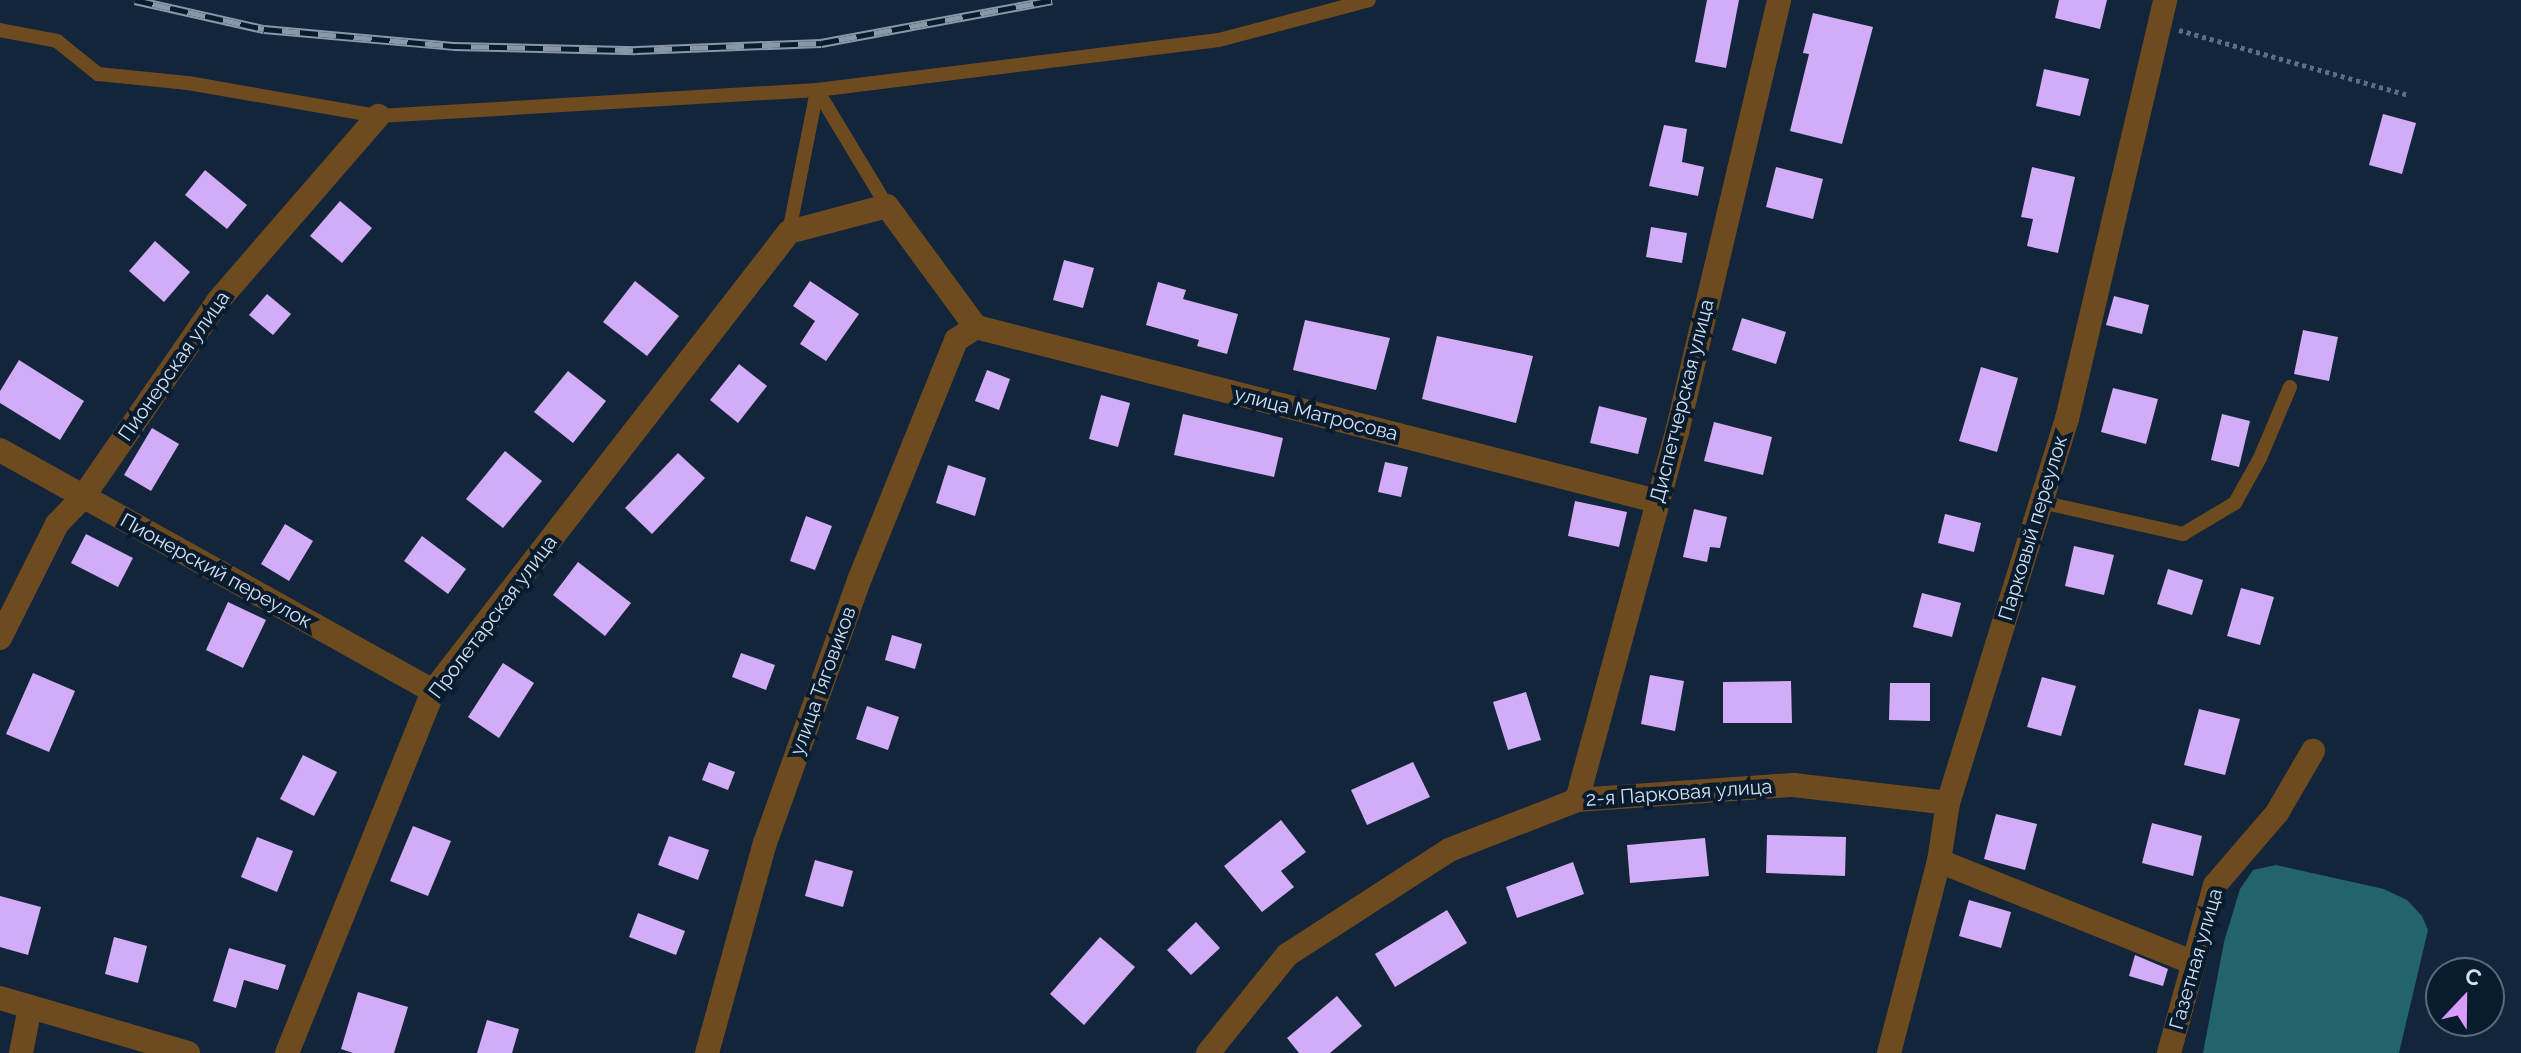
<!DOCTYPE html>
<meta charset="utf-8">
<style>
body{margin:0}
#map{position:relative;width:2521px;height:1053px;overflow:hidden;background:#12253a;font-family:Raleway,sans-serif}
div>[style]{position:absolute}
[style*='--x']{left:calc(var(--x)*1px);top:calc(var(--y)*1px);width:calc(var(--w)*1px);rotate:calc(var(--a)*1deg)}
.water>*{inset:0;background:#22646a}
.building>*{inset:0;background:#d2acf6}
.path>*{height:5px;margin-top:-2.5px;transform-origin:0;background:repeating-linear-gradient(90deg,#5d6e80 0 4px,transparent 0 8px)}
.service>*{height:14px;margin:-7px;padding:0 7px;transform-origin:7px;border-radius:7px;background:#6e4b1f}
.minor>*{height:24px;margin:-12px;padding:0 12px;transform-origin:12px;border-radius:12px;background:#6e4b1f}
.rail>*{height:9px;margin-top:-4.5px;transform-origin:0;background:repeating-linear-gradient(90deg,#081b2f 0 18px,#8998a9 0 36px);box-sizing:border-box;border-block:2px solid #8998a9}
span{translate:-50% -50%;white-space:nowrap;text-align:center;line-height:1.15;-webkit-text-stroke:8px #081b2f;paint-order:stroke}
.street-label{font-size:20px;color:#d3e0ee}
.north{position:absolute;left:2425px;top:957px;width:80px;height:80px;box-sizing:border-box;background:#081b2f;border:2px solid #596a7b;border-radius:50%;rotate:22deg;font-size:22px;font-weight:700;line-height:32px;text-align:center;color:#d3e0ee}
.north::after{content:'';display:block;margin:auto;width:28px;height:36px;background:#d79bf9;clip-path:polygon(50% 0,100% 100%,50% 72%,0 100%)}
</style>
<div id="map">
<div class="water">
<i style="clip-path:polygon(2276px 865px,2384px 889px,2407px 900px,2422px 916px,2428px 930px,2399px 1053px,2203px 1053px,2224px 942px,2240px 889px,2253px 870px)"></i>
</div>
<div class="building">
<i style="clip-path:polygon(1707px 0,1739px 0,1726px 68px,1695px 62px)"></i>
<i style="clip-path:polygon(2059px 0,2107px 0,2100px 29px,2055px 18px)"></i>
<i style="clip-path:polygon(1813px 13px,1873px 27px,1842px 144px,1790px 131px,1809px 54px,1803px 53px)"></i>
<i style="clip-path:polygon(2044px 69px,2089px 79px,2080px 116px,2036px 106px)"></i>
<i style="clip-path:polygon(2383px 114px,2416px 123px,2402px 174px,2369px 165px)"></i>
<i style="clip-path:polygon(1664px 125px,1687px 129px,1682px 162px,1704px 167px,1698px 196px,1649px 186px)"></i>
<i style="clip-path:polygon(1776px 167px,1823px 179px,1813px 219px,1766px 207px)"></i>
<i style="clip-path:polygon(2032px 167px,2075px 177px,2058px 253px,2027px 246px,2033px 219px,2021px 217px)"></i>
<i style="clip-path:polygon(205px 170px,247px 205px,227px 229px,185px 195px)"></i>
<i style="clip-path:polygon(340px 201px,372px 228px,342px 263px,310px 236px)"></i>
<i style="clip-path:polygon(1651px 227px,1687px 233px,1682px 263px,1646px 257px)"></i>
<i style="clip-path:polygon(155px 241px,190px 272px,164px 302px,129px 271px)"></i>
<i style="clip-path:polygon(1064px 260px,1094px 268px,1083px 308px,1053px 300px)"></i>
<i style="clip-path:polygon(635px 281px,679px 316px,647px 356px,603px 322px)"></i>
<i style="clip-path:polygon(810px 281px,859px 314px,826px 361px,800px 344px,815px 321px,793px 306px)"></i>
<i style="clip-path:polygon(1158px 282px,1186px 290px,1183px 299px,1238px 314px,1227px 354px,1197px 346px,1199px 340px,1146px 325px)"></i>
<i style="clip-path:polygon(267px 294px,291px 314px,273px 335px,249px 315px)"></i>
<i style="clip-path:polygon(2114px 296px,2149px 305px,2142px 334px,2106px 325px)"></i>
<i style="clip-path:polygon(1742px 318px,1786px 332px,1776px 364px,1732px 350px)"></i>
<i style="clip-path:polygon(1305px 320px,1390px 338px,1376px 390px,1293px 370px)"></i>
<i style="clip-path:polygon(2303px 330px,2338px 337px,2329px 381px,2294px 374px)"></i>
<i style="clip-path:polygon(1437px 336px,1533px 356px,1516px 423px,1422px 399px)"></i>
<i style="clip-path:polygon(19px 360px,84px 401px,60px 440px,0 403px,0 391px)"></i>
<i style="clip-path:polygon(739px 364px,767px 386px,738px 423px,710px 400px)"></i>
<i style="clip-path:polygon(1981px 367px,2018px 378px,1997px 452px,1959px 441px)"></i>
<i style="clip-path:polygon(987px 370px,1010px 379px,999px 410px,975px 401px)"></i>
<i style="clip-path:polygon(568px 371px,606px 401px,573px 443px,534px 412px)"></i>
<i style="clip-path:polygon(2113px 388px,2158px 399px,2146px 444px,2101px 432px)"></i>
<i style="clip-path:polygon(1101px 395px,1130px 403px,1118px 447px,1089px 439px)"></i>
<i style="clip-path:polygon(1599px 406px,1647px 418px,1638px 454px,1590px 443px)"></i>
<i style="clip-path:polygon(1183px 414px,1283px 438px,1274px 477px,1174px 455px)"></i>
<i style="clip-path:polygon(2222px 414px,2250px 421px,2239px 467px,2211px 460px)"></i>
<i style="clip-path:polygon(1714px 422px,1772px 437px,1763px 475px,1704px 461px)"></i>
<i style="clip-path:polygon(152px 428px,179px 444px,151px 491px,124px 475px)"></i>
<i style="clip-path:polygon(505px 451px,542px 481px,503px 528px,466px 499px)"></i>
<i style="clip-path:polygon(678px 453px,705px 478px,652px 534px,625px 508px)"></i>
<i style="clip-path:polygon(1385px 462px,1408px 467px,1401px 497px,1378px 492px)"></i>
<i style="clip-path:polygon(948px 465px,986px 478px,975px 516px,936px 503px)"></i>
<i style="clip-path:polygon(1575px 501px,1627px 512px,1619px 547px,1568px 536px)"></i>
<i style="clip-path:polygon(1694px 509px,1727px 517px,1720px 548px,1710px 547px,1707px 562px,1683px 557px)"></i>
<i style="clip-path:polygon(1945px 514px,1981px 523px,1974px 552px,1938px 543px)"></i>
<i style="clip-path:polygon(806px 516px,832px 526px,815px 570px,790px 561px)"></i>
<i style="clip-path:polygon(285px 524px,313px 541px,289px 581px,261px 564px)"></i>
<i style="clip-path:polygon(86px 534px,133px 558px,118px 587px,71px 563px)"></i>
<i style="clip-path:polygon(422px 536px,466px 569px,448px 594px,404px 561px)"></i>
<i style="clip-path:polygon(2074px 546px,2114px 555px,2104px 595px,2065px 586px)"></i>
<i style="clip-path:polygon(578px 562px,631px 603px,605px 636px,553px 595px)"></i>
<i style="clip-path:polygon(2168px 569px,2203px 580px,2192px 615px,2157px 604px)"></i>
<i style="clip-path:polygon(2241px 588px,2274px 597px,2260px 645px,2227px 636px)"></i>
<i style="clip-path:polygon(1922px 593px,1961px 603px,1952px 637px,1913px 627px)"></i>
<i style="clip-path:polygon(228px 602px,266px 620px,243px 668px,206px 650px)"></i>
<i style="clip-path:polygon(892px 635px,922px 644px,915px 669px,885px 660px)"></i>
<i style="clip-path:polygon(741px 653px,775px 665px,766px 690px,732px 677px)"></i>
<i style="clip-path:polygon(503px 663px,534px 683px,499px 738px,468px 717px)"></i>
<i style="clip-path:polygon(33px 673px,75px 691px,49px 752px,6px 734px)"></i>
<i style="clip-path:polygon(1650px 675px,1684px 681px,1675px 731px,1641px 724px)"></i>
<i style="clip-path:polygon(2042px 677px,2076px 686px,2061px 736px,2027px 727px)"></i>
<i style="clip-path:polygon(1791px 681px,1792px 723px,1723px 723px,1723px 682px)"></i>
<i style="clip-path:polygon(1890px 683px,1930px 683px,1930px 721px,1889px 720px)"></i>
<i style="clip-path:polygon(1526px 692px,1541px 740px,1508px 750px,1493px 702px)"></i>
<i style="clip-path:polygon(867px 706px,899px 717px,888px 750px,856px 739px)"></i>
<i style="clip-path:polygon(2199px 709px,2240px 719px,2225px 775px,2184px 765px)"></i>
<i style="clip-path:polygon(303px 755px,337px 772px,314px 816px,280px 799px)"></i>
<i style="clip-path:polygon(709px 762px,735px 772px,728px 790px,702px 780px)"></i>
<i style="clip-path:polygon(1413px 762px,1430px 797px,1367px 825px,1351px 790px)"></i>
<i style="clip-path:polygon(1996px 814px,2037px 824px,2025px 870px,1984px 859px)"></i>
<i style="clip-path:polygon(1281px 820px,1306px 852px,1281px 871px,1294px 887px,1262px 912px,1224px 866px)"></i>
<i style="clip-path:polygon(2152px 823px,2202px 836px,2193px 876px,2142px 863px)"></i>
<i style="clip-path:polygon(413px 826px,451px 841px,428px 896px,390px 881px)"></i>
<i style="clip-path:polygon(1767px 835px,1846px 837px,1845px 876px,1766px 873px)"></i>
<i style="clip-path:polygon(669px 836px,709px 850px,698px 880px,658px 865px)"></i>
<i style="clip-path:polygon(257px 837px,293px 851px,277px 892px,241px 877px)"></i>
<i style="clip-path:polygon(1705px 838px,1709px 876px,1630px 883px,1627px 845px)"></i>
<i style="clip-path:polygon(815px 860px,853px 871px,843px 907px,805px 896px)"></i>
<i style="clip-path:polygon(1573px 862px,1584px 894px,1517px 918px,1506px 887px)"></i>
<i style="clip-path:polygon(0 896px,41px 907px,28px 955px,0 947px)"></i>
<i style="clip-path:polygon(1969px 900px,2011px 912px,2001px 948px,1959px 936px)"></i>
<i style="clip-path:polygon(1447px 910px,1467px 943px,1395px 987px,1375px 954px)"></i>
<i style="clip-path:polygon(638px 913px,685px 931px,676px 955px,629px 937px)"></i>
<i style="clip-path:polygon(1196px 922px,1220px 948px,1191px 975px,1167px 950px)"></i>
<i style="clip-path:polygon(114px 937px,147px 946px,138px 983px,105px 974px)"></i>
<i style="clip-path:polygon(1100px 937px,1135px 967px,1084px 1025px,1050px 994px)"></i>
<i style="clip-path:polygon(229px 948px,286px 965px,278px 990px,244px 980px,236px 1008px,213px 1001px)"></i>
<i style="clip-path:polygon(2135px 955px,2168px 969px,2163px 986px,2129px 976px)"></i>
<i style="clip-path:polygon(358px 992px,408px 1007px,394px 1053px,353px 1053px,341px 1049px)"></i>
<i style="clip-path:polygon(1337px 996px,1362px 1026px,1330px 1053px,1299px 1053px,1287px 1038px)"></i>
<i style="clip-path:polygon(487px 1020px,519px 1029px,512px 1053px,477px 1053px)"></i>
</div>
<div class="path">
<i style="--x:2179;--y:30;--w:238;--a:15.8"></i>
</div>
<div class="service">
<i style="--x:0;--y:30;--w:58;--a:10.9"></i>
<i style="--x:57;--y:41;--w:53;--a:38.8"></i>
<i style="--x:98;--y:74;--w:90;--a:5.7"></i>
<i style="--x:188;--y:83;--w:193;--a:9.9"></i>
<i style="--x:378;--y:116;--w:440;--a:-3.4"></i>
<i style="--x:817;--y:90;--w:405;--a:-7.1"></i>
<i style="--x:1219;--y:40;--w:155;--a:-14.9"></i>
<i style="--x:817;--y:90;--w:135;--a:58.9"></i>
<i style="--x:789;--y:232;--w:145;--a:-78.8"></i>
<i style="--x:2041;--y:502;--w:146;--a:12.7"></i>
<i style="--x:2183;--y:534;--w:61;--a:-30.8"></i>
<i style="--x:2235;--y:503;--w:51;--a:-60.9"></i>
<i style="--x:2260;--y:458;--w:77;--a:-67.1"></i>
</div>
<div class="minor">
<i style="--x:976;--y:327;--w:702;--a:14.35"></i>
<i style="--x:0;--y:450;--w:496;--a:29.1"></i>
<i style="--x:0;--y:638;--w:127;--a:-63.4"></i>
<i style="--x:57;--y:524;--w:37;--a:-46"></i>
<i style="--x:83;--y:497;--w:238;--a:-55.4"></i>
<i style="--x:218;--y:301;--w:245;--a:-49.1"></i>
<i style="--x:1577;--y:800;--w:381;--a:-74.8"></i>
<i style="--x:1677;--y:432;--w:444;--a:-76.7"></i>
<i style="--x:1939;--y:861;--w:272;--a:21.8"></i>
<i style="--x:0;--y:998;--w:196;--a:16.3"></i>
<i style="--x:21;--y:1053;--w:47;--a:-78.9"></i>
<i style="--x:287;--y:1053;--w:390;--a:-68"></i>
<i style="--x:433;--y:691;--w:581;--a:-52.2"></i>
<i style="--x:789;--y:232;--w:101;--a:-14.9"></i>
<i style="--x:887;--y:206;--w:150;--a:53.7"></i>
<i style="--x:707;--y:1053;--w:218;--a:-74.6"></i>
<i style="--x:765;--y:843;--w:282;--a:-70.3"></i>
<i style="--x:860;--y:578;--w:257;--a:-68"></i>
<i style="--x:956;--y:340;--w:24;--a:-33"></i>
<i style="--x:1208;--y:1053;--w:126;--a:-51.1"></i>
<i style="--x:1287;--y:955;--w:193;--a:-32.9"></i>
<i style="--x:1449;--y:850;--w:137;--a:-21.3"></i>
<i style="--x:1577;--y:800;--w:217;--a:-4"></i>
<i style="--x:1793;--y:785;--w:156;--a:6.6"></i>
<i style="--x:1889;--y:1053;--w:198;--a:-75.4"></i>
<i style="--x:1939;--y:861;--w:59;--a:-81.2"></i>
<i style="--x:1948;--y:803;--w:402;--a:-72.8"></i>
<i style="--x:2067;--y:419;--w:430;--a:-76.8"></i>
<i style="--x:2169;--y:1053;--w:174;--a:-74.7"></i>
<i style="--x:2215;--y:885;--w:95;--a:-49.3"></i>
<i style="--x:2277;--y:813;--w:72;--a:-59.9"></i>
</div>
<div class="rail">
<i style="--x:135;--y:0;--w:132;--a:12.7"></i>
<i style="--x:264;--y:29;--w:190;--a:5.1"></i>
<i style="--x:453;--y:46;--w:183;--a:1.3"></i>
<i style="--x:636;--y:50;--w:185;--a:-2.2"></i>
<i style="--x:821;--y:43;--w:235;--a:-10.5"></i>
</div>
<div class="street-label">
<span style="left:174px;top:366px;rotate:-55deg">Пионерская улица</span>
<span style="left:1682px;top:401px;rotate:-76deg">Диспетчерская улица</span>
<span style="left:1316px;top:414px;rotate:14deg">улица Матросова</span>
<span style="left:2033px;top:528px;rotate:-73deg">Парковый переулок</span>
<span style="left:216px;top:571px;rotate:29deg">Пионерский переулок</span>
<span style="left:493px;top:617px;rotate:-53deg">Пролетарская улица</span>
<span style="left:823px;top:681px;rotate:-70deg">улица Тяговиков</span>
<span style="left:1679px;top:793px;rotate:-4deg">2-я Парковая улица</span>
<span style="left:2196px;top:959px;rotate:-74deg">Газетная улица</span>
</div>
<div class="north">С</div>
</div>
